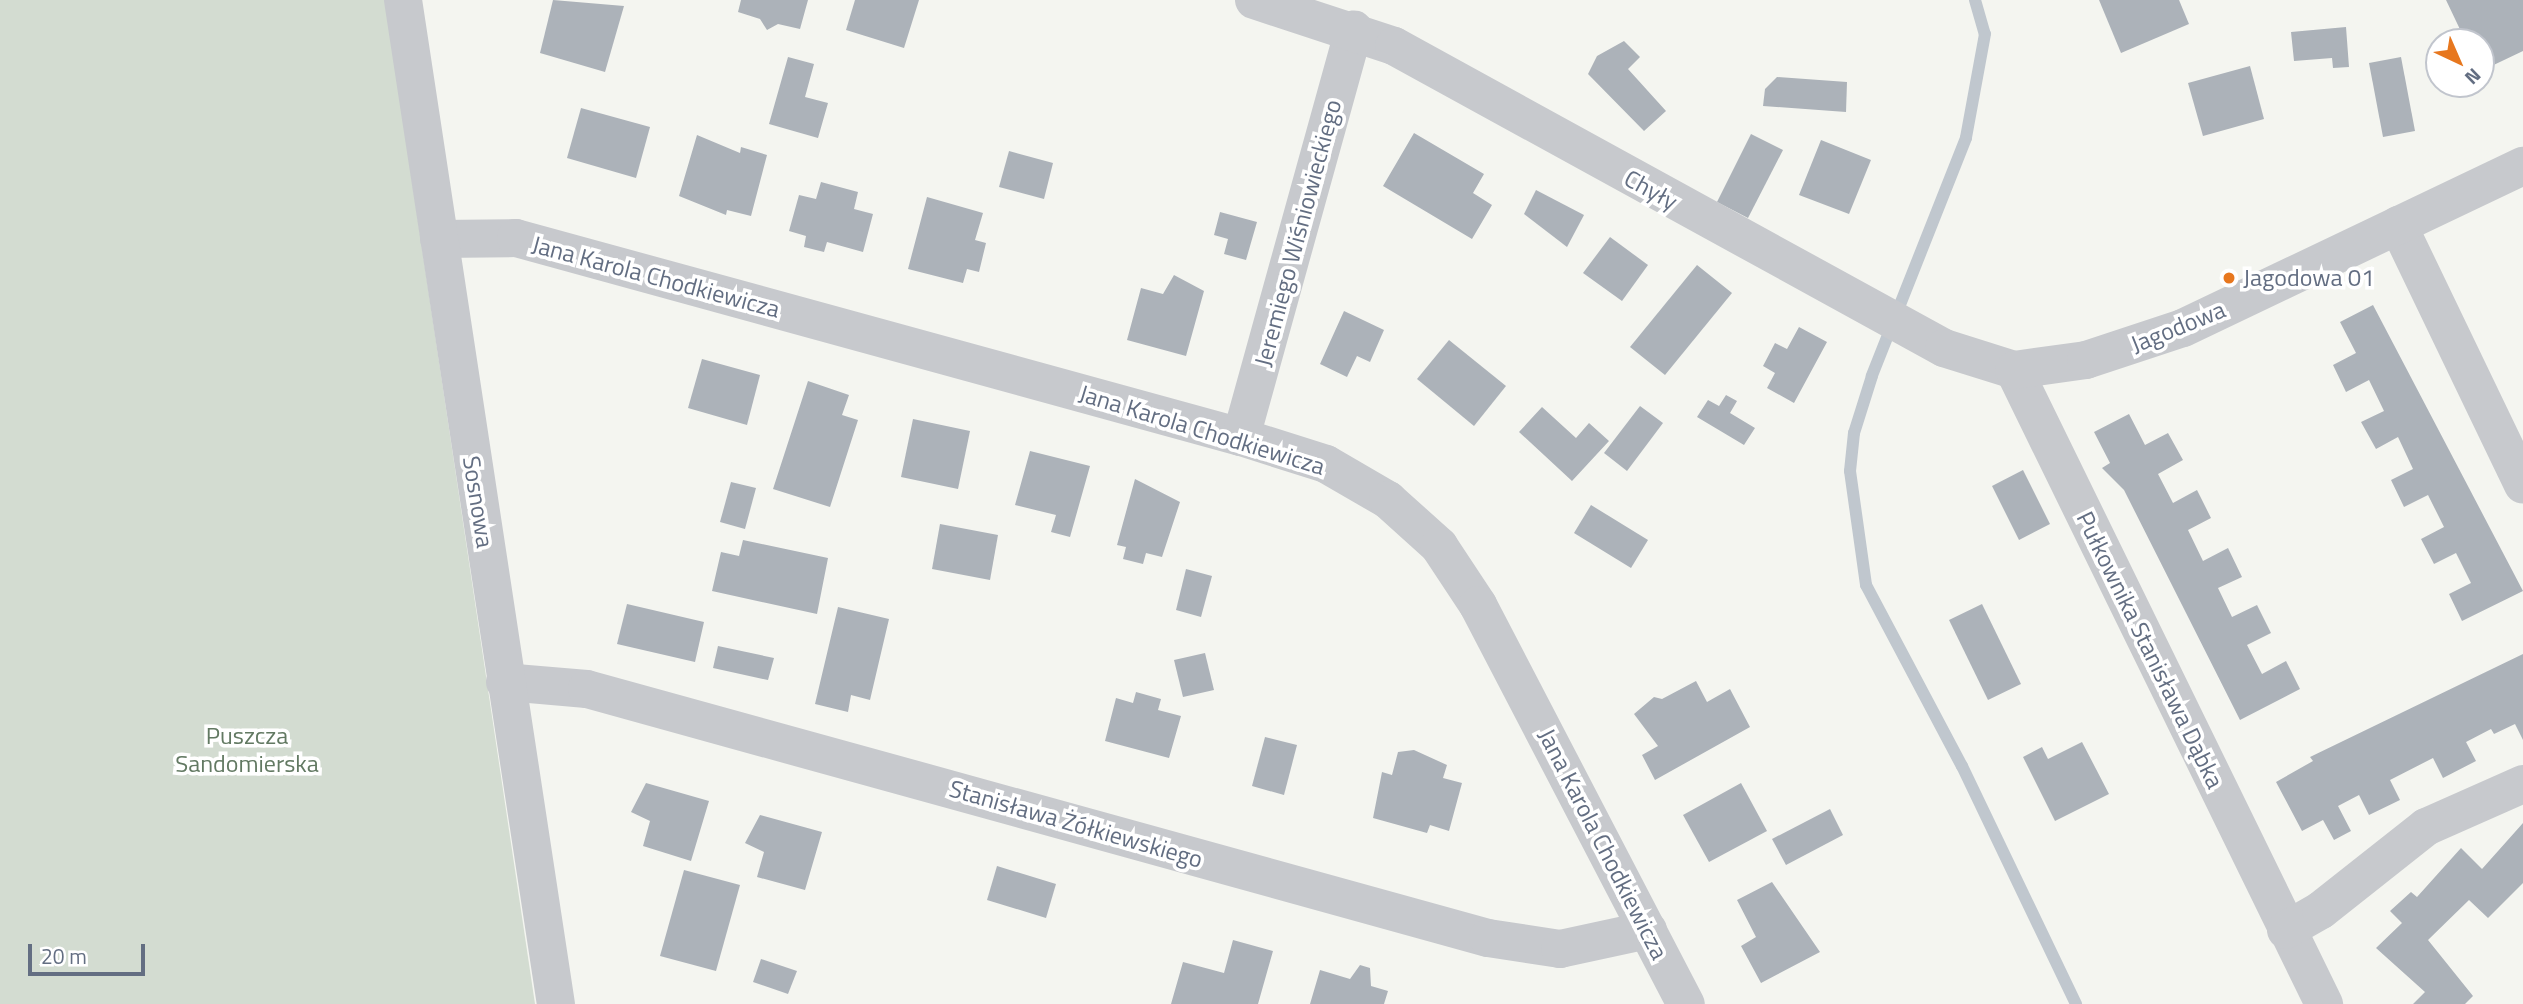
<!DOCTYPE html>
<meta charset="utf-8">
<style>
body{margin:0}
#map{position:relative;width:2523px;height:1004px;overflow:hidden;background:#f4f5f0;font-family:"Titillium Web",sans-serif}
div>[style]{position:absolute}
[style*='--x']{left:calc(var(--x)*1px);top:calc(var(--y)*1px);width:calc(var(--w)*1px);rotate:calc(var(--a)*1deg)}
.green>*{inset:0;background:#d3dcd1}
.stream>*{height:12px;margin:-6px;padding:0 6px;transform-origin:6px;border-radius:6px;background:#c0c7ce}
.building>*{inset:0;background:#acb2b9}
.minor>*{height:38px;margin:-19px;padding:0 19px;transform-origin:19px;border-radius:19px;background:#c7c9cd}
.tertiary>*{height:38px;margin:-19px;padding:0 19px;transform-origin:19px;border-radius:19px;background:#c7c9cd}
.dots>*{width:19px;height:19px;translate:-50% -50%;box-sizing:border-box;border:4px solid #fff;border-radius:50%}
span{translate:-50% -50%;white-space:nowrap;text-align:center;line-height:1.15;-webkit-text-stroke:7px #fff;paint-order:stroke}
.street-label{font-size:24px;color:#636e82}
.poi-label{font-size:24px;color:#636e82}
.left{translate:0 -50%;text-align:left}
.park-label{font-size:24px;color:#627962}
.north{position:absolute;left:2425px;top:28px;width:70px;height:70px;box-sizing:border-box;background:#fff;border:2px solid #c1c5cd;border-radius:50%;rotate:136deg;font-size:19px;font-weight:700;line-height:28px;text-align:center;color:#636e82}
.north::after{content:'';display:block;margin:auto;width:24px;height:32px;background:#e7771e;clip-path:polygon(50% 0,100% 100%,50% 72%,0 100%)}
.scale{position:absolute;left:28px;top:944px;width:117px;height:32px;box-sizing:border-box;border:4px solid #636e82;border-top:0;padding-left:9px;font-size:21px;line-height:24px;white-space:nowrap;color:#636e82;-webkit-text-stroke:5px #fff;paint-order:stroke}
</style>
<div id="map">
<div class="green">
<i style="clip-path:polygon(0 0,385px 0,535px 1004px,0 1004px)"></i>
</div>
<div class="stream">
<i style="--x:1975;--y:0;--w:35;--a:74"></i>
<i style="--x:1985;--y:34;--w:106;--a:100.4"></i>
<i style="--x:1966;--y:138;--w:256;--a:111.6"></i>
<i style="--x:1872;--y:376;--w:60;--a:107.5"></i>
<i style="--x:1854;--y:433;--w:38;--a:96"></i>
<i style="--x:1850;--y:471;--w:115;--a:82"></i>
<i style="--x:1866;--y:585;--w:205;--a:62.1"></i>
<i style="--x:1962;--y:766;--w:264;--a:64.4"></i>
</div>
<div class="building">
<i style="clip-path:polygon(553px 0,624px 6px,605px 72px,540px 53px)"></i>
<i style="clip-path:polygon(741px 0,808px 0,800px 29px,778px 24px,767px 30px,760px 19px,738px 12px)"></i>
<i style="clip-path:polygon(855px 0,919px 0,904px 48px,846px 30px)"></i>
<i style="clip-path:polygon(2099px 0,2179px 0,2189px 24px,2121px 53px)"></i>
<i style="clip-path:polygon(2446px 0,2523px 0,2523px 51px,2481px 71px,2481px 42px,2466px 42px)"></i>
<i style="clip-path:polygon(2346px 27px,2349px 67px,2333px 68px,2332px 58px,2294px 61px,2291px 32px)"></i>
<i style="clip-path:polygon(1624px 41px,1640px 57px,1628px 69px,1666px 111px,1644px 131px,1588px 74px,1597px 56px)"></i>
<i style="clip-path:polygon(788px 57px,814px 64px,805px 97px,828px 103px,818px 138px,769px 124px)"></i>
<i style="clip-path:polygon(2401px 57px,2415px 131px,2383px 137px,2369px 63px)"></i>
<i style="clip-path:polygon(2250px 66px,2264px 119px,2203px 136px,2188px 83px)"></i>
<i style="clip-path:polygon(1777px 77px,1847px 82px,1846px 112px,1763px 106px,1765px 89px)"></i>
<i style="clip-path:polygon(581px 108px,650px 127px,636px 178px,567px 158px)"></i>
<i style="clip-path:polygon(1414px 133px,1484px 174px,1473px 193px,1492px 205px,1472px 239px,1383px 186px)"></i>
<i style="clip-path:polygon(1751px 134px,1783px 150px,1748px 218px,1717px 202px)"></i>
<i style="clip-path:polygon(697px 135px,740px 153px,741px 147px,767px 155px,751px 216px,727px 210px,726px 215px,679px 196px)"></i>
<i style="clip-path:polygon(1821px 140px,1871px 160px,1849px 214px,1799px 195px)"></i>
<i style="clip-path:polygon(1009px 151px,1053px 163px,1044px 199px,999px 187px)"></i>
<i style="clip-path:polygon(821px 182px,858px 192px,854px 209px,873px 214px,863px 252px,827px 242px,824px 252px,804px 247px,806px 236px,789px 231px,799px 195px,816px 199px)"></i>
<i style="clip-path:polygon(1536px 190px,1584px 215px,1567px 247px,1524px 214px)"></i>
<i style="clip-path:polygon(927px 197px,983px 213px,975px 240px,986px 243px,979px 272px,967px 269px,963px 283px,908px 269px)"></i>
<i style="clip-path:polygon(1220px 212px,1257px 222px,1246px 260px,1224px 254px,1228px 239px,1214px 235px)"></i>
<i style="clip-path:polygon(1610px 237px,1648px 265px,1622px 301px,1583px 273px)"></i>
<i style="clip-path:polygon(1697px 265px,1732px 293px,1665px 375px,1630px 347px)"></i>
<i style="clip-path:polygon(1174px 275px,1204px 291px,1186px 356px,1127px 340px,1141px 288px,1163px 294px)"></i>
<i style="clip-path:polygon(2373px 305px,2523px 591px,2462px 621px,2449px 594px,2471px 583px,2456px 553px,2434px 564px,2421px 539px,2444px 527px,2428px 495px,2404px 507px,2391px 480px,2413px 469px,2398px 437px,2376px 449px,2361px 422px,2384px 411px,2369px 380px,2346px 392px,2333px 365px,2356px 353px,2340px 322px)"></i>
<i style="clip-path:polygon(1344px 311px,1384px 330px,1370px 362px,1357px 356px,1347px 377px,1320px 364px)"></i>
<i style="clip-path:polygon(1799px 327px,1827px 342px,1794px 403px,1767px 388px,1775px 373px,1763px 366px,1775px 343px,1787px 349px)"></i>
<i style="clip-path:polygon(1449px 340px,1506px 386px,1474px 426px,1417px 379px)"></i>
<i style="clip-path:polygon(702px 359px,760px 375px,747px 425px,688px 408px)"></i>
<i style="clip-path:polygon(808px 381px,849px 395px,842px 415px,858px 420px,830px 507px,773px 489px)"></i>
<i style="clip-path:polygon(1726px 395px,1737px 401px,1730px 413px,1755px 428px,1744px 445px,1697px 417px,1708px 400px,1719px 406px)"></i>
<i style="clip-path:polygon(1640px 406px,1663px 423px,1627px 471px,1604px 453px)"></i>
<i style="clip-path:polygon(1542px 407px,1576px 438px,1589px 423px,1609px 441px,1572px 481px,1519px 432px)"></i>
<i style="clip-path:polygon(2129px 414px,2145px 445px,2168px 433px,2183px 460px,2158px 474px,2173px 503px,2197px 490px,2211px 518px,2188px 530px,2203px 561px,2228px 548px,2242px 577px,2218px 588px,2232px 617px,2257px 605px,2271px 633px,2247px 645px,2262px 674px,2286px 661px,2300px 689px,2240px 720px,2124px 490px,2102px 468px,2110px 463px,2094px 432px)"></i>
<i style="clip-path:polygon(913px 419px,970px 431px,958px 489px,901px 477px)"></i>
<i style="clip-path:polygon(1030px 451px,1090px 466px,1070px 537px,1051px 532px,1056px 515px,1015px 505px)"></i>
<i style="clip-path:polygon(2023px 470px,2050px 524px,2019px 540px,1992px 486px)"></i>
<i style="clip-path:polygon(1135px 479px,1180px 502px,1162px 557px,1146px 553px,1143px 564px,1123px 559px,1126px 547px,1117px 545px)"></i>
<i style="clip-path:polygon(731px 482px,756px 488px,745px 529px,720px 522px)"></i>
<i style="clip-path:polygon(1591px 505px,1648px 540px,1631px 568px,1574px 533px)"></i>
<i style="clip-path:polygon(940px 524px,998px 535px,990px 580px,932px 569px)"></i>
<i style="clip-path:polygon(743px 540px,828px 558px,817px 614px,712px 591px,721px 552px,739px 556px)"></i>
<i style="clip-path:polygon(1186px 569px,1212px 576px,1201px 617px,1176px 610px)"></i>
<i style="clip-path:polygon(627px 604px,704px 622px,695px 662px,617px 644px)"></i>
<i style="clip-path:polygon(1982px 604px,2021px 684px,1988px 700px,1949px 620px)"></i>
<i style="clip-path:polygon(838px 607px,889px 619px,870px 700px,851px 695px,848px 712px,815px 704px)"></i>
<i style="clip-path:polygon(718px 646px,774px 658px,768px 680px,713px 668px)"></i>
<i style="clip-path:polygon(1205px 653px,1214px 690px,1183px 697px,1174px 660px)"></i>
<i style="clip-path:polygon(2523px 654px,2523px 740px,2515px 724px,2494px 734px,2491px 729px,2466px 742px,2476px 761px,2443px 778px,2433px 758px,2390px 780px,2400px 800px,2369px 815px,2359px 795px,2338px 806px,2351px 831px,2334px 840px,2323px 820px,2302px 831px,2276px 782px,2313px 761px,2310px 757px)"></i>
<i style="clip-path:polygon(1696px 681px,1707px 702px,1730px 689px,1750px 727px,1655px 780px,1642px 755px,1658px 746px,1634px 714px,1654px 697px,1662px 699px)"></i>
<i style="clip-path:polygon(1136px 692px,1161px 699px,1158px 710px,1181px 716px,1169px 758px,1105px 741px,1116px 698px,1133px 703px)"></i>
<i style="clip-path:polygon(1265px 737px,1297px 745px,1284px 795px,1252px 786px)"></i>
<i style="clip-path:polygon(2082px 742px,2109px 794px,2055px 821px,2023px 757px,2042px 747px,2048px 759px)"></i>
<i style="clip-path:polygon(1414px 750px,1447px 765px,1443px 778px,1462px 783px,1449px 831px,1430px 825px,1427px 833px,1373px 818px,1382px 772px,1392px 775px,1398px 752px)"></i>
<i style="clip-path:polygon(646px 783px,709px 801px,691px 861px,643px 846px,650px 821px,631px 812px)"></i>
<i style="clip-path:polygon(1741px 783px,1767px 831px,1709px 862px,1683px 815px)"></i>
<i style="clip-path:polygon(1830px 809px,1843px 835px,1786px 865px,1772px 839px)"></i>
<i style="clip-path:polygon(760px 815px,822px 832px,805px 890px,757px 877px,764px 852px,745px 843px)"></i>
<i style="clip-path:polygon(2523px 823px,2523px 883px,2488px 918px,2469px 900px,2428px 940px,2473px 996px,2465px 1004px,2413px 1004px,2425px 992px,2376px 948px,2402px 923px,2390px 911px,2411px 892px,2417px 897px,2461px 848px,2482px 869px)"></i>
<i style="clip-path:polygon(997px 866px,1056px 884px,1046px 918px,987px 900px)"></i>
<i style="clip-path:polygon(684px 870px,740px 885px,716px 971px,660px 956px)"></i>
<i style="clip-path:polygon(1772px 882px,1820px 952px,1761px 983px,1741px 946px,1756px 937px,1737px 900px)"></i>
<i style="clip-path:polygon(1233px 940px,1273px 951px,1258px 1004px,1171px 1004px,1183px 962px,1224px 973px)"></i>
<i style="clip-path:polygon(761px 959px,797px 971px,788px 994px,753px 982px)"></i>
<i style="clip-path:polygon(1360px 965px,1370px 968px,1371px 986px,1388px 991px,1384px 1004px,1310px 1004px,1320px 970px,1350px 979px)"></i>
</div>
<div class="minor">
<i style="--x:2398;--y:225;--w:288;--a:64.3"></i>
<i style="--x:439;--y:239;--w:77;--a:-0.7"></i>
<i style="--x:516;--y:238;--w:752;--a:15.35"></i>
<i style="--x:1241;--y:437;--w:89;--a:17.6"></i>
<i style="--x:1326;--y:464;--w:72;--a:30.1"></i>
<i style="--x:1388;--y:500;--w:69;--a:42"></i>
<i style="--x:1439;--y:546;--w:71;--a:56.5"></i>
<i style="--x:1478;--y:605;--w:450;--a:62.5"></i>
<i style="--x:2014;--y:370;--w:706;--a:63.94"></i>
<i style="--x:1241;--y:437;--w:423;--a:-74.5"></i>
<i style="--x:505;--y:682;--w:82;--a:4.9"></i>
<i style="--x:587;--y:689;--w:935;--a:15.45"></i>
<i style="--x:1488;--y:938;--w:73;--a:8.7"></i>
<i style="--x:1560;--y:949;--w:90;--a:-12.2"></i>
<i style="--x:2286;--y:930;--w:40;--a:-29.7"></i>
<i style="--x:2321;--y:910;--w:134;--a:-38.3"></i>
<i style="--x:2426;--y:827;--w:106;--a:-23.9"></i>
</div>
<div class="tertiary">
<i style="--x:403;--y:0;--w:1016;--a:81.34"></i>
<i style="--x:1254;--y:0;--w:147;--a:18.2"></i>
<i style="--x:1394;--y:46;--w:627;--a:28.77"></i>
<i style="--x:1944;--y:348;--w:73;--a:17.4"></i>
<i style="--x:2014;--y:370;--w:73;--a:-7.9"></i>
<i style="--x:2086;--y:360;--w:102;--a:-18.3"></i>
<i style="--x:2183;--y:328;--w:377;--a:-25.5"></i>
</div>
<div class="dots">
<i style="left:2229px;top:278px;background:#e7771e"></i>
</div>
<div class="street-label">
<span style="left:1651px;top:190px;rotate:29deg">Chyły</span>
<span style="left:1298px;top:233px;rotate:-75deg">Jeremiego Wiśniowieckiego</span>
<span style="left:656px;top:277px;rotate:15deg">Jana Karola Chodkiewicza</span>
<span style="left:2178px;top:327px;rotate:-22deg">Jagodowa</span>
<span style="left:1202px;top:430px;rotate:17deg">Jana Karola Chodkiewicza</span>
<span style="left:478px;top:502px;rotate:81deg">Sosnowa</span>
<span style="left:2150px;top:650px;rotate:64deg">Pułkownika Stanisława Dąbka</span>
<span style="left:1076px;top:824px;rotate:16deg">Stanisława Żółkiewskiego</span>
<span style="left:1603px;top:844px;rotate:63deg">Jana Karola Chodkiewicza</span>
</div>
<div class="poi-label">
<span class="left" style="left:2243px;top:278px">Jagodowa 01</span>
</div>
<div class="park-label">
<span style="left:247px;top:750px">Puszcza<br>Sandomierska</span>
</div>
<div class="north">N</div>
<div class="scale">20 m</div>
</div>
